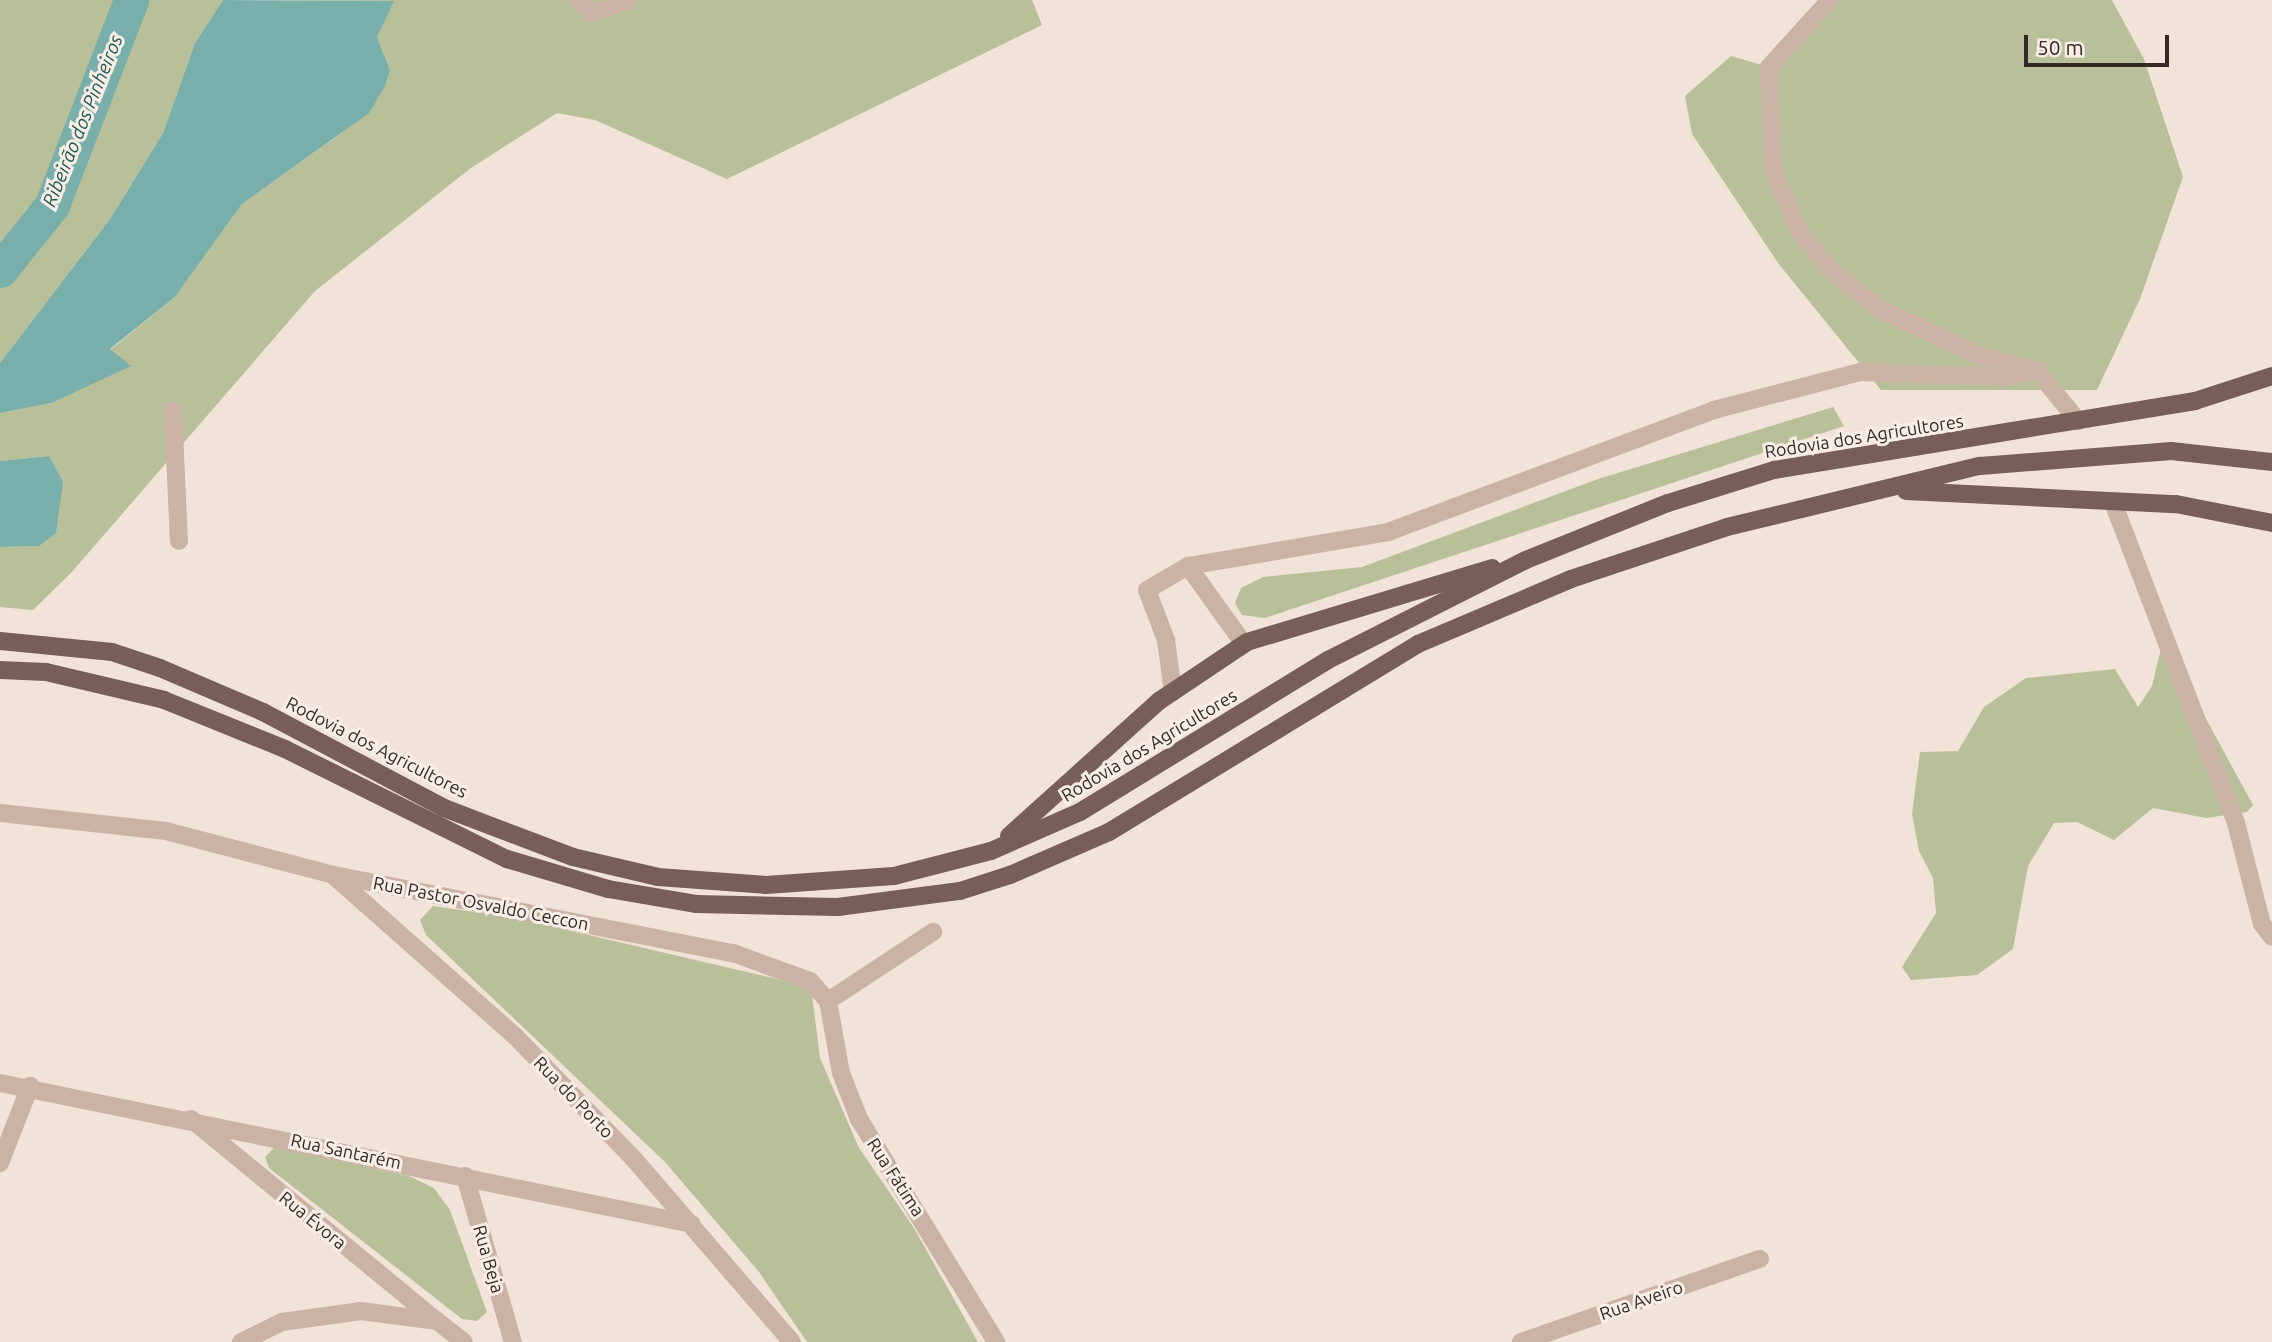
<!DOCTYPE html>
<meta charset="utf-8">
<style>
body{margin:0}
#map{position:relative;width:2272px;height:1342px;overflow:hidden;background:#f2e3d9;font-family:Ubuntu,sans-serif}
div>[style]{position:absolute}
[style*='--x']{left:calc(var(--x)*1px);top:calc(var(--y)*1px);width:calc(var(--w)*1px);rotate:calc(var(--a)*1deg)}
.green>*{inset:0;background:#b8c099}
.water>*{inset:0;background:#78afab}
.river>*{height:35px;margin:-17.5px;padding:0 17.5px;transform-origin:17.5px;border-radius:17.5px;background:#78afab}
.minor>*{height:18px;margin:-9px;padding:0 9px;transform-origin:9px;border-radius:9px;background:#cab2a5}
.major>*{height:18px;margin:-9px;padding:0 9px;transform-origin:9px;border-radius:9px;background:#775e57}
span{translate:-50% -50%;white-space:nowrap;text-align:center;line-height:1.15;-webkit-text-stroke:6px #f9eee5;paint-order:stroke}
.street-label{font-size:18px;color:#352926}
.water-label{font-size:19px;color:#1c5754;font-style:italic}
.scale{position:absolute;left:2024px;top:35px;width:145px;height:32px;box-sizing:border-box;border:4px solid #352926;border-top:0;padding-left:9px;font-size:21px;line-height:24px;white-space:nowrap;color:#352926;-webkit-text-stroke:5px #f9eee5;paint-order:stroke}
</style>
<div id="map">
<div class="green">
<i style="clip-path:polygon(0 0,223px 0,195px 43px,163px 133px,110px 219px,0 363px)"></i>
<i style="clip-path:polygon(248px 0,1032px 0,1042px 25px,727px 179px,595px 120px,557px 113px,471px 168px,315px 291px,71px 573px,33px 610px,0 607px,0 547px,39px 546px,49px 456px,0 461px,0 413px,52px 403px,130px 366px,110px 350px,175px 297px,242px 204px,343px 132px,390px 70px,377px 37px,393px 1px)"></i>
<i style="clip-path:polygon(1830px 0,2112px 0,2144px 59px,2183px 177px,2140px 299px,2097px 390px,1881px 390px,1778px 263px,1692px 134px,1685px 96px,1731px 56px,1769px 67px)"></i>
<i style="clip-path:polygon(1833px 407px,1844px 426px,1265px 618px,1242px 615px,1235px 603px,1241px 588px,1263px 577px,1362px 567px,1598px 479px)"></i>
<i style="clip-path:polygon(2163px 640px,2253px 805px,2247px 812px,2206px 818px,2153px 808px,2114px 840px,2077px 822px,2054px 823px,2028px 866px,2013px 949px,1977px 975px,1911px 980px,1902px 967px,1936px 913px,1933px 878px,1919px 851px,1912px 814px,1920px 752px,1958px 751px,1984px 707px,2026px 678px,2115px 669px,2138px 707px,2152px 686px)"></i>
<i style="clip-path:polygon(433px 906px,516px 918px,811px 987px,820px 1058px,859px 1148px,914px 1228px,978px 1342px,807px 1342px,759px 1272px,665px 1162px,426px 935px,420px 920px)"></i>
<i style="clip-path:polygon(275px 1147px,409px 1176px,434px 1188px,450px 1210px,487px 1312px,477px 1321px,462px 1319px,269px 1168px,265px 1157px)"></i>
</div>
<div class="water">
<i style="clip-path:polygon(223px 0,394px 1px,377px 37px,390px 70px,385px 86px,369px 113px,242px 204px,175px 297px,110px 349px,131px 366px,52px 403px,0 413px,0 363px,110px 219px,163px 133px,195px 43px)"></i>
<i style="clip-path:polygon(49px 456px,63px 482px,56px 533px,39px 546px,0 547px,0 461px)"></i>
</div>
<div class="river">
<i style="--x:0;--y:270;--w:83;--a:-51.3"></i>
<i style="--x:52;--y:205;--w:220;--a:-68.9"></i>
</div>
<div class="minor">
<i style="--x:579;--y:0;--w:18;--a:47"></i>
<i style="--x:591;--y:13;--w:39;--a:-19"></i>
<i style="--x:1830;--y:0;--w:91;--a:132.3"></i>
<i style="--x:1769;--y:67;--w:104;--a:87.8"></i>
<i style="--x:1773;--y:171;--w:69;--a:66"></i>
<i style="--x:1801;--y:234;--w:50;--a:49.9"></i>
<i style="--x:1833;--y:272;--w:60;--a:38.2"></i>
<i style="--x:1880;--y:309;--w:108;--a:25.1"></i>
<i style="--x:1978;--y:355;--w:61;--a:15.2"></i>
<i style="--x:2037;--y:371;--w:65;--a:50.6"></i>
<i style="--x:173;--y:410;--w:131;--a:87.4"></i>
<i style="--x:2114;--y:505;--w:341;--a:69"></i>
<i style="--x:2236;--y:823;--w:104;--a:75.6"></i>
<i style="--x:2262;--y:924;--w:16;--a:52"></i>
<i style="--x:1188;--y:566;--w:96;--a:54.3"></i>
<i style="--x:1173;--y:692;--w:52;--a:-97.7"></i>
<i style="--x:1166;--y:640;--w:53;--a:-110.8"></i>
<i style="--x:1147;--y:590;--w:48;--a:-30.3"></i>
<i style="--x:1188;--y:566;--w:203;--a:-9.6"></i>
<i style="--x:1388;--y:532;--w:348;--a:-20.5"></i>
<i style="--x:1714;--y:410;--w:151;--a:-14.6"></i>
<i style="--x:1860;--y:372;--w:145;--a:2"></i>
<i style="--x:2005;--y:377;--w:33;--a:-11"></i>
<i style="--x:0;--y:813;--w:167;--a:6.2"></i>
<i style="--x:166;--y:831;--w:174;--a:14.7"></i>
<i style="--x:334;--y:875;--w:407;--a:11.1"></i>
<i style="--x:733;--y:953;--w:82;--a:20"></i>
<i style="--x:810;--y:981;--w:27;--a:48"></i>
<i style="--x:828;--y:1001;--w:126;--a:-33.3"></i>
<i style="--x:334;--y:876;--w:243;--a:41.5"></i>
<i style="--x:516;--y:1037;--w:168;--a:46"></i>
<i style="--x:633;--y:1158;--w:243;--a:49.2"></i>
<i style="--x:828;--y:1001;--w:73;--a:79.8"></i>
<i style="--x:841;--y:1073;--w:49;--a:68.6"></i>
<i style="--x:859;--y:1119;--w:262;--a:58.4"></i>
<i style="--x:0;--y:1083;--w:706;--a:11.52"></i>
<i style="--x:191;--y:1119;--w:318;--a:39.4"></i>
<i style="--x:0;--y:1163;--w:83;--a:-68.7"></i>
<i style="--x:465;--y:1176;--w:173;--a:73.9"></i>
<i style="--x:241;--y:1342;--w:46;--a:-26"></i>
<i style="--x:282;--y:1322;--w:80;--a:-7.9"></i>
<i style="--x:361;--y:1311;--w:77;--a:7.5"></i>
<i style="--x:437;--y:1321;--w:34;--a:38"></i>
<i style="--x:1521;--y:1342;--w:253;--a:-19.2"></i>
</div>
<div class="major">
<i style="--x:1906;--y:491;--w:270;--a:2.8"></i>
<i style="--x:2176;--y:504;--w:98;--a:11.2"></i>
<i style="--x:0;--y:641;--w:113;--a:5.6"></i>
<i style="--x:112;--y:652;--w:51;--a:18.4"></i>
<i style="--x:160;--y:668;--w:112;--a:23.1"></i>
<i style="--x:263;--y:712;--w:205;--a:27.9"></i>
<i style="--x:444;--y:808;--w:138;--a:20.8"></i>
<i style="--x:573;--y:857;--w:87;--a:13.2"></i>
<i style="--x:658;--y:877;--w:108;--a:4.2"></i>
<i style="--x:766;--y:885;--w:128;--a:-4"></i>
<i style="--x:894;--y:876;--w:100;--a:-14.5"></i>
<i style="--x:991;--y:851;--w:97;--a:-23.7"></i>
<i style="--x:1080;--y:812;--w:291;--a:-31.5"></i>
<i style="--x:1328;--y:660;--w:222;--a:-26.8"></i>
<i style="--x:1526;--y:560;--w:153;--a:-21.9"></i>
<i style="--x:1668;--y:503;--w:111;--a:-17.3"></i>
<i style="--x:1774;--y:470;--w:427;--a:-9.3"></i>
<i style="--x:2195;--y:401;--w:81;--a:-18"></i>
<i style="--x:0;--y:670;--w:46;--a:2.5"></i>
<i style="--x:46;--y:672;--w:121;--a:13.3"></i>
<i style="--x:164;--y:700;--w:131;--a:22"></i>
<i style="--x:285;--y:749;--w:248;--a:26.4"></i>
<i style="--x:507;--y:859;--w:105;--a:16.5"></i>
<i style="--x:608;--y:889;--w:89;--a:9.7"></i>
<i style="--x:696;--y:904;--w:142;--a:1.2"></i>
<i style="--x:838;--y:907;--w:123;--a:-7.5"></i>
<i style="--x:960;--y:891;--w:52;--a:-17.7"></i>
<i style="--x:1010;--y:875;--w:108;--a:-23.5"></i>
<i style="--x:1109;--y:832;--w:362;--a:-31.3"></i>
<i style="--x:1418;--y:644;--w:166;--a:-23"></i>
<i style="--x:1571;--y:579;--w:164;--a:-18.4"></i>
<i style="--x:1727;--y:527;--w:260;--a:-13.6"></i>
<i style="--x:1980;--y:466;--w:192;--a:-4.5"></i>
<i style="--x:2171;--y:451;--w:102;--a:6.2"></i>
<i style="--x:1009;--y:836;--w:202;--a:-42"></i>
<i style="--x:1159;--y:701;--w:106;--a:-33.8"></i>
<i style="--x:1247;--y:642;--w:256;--a:-16.8"></i>
</div>
<div class="street-label">
<span style="left:1864px;top:436px;rotate:-9deg">Rodovia dos Agricultores</span>
<span style="left:1149px;top:745px;rotate:-31deg">Rodovia dos Agricultores</span>
<span style="left:377px;top:747px;rotate:27deg">Rodovia dos Agricultores</span>
<span style="left:481px;top:903px;rotate:11deg">Rua Pastor Osvaldo Ceccon</span>
<span style="left:574px;top:1097px;rotate:46deg">Rua do Porto</span>
<span style="left:346px;top:1151px;rotate:12deg">Rua Santarém</span>
<span style="left:896px;top:1177px;rotate:57deg">Rua Fátima</span>
<span style="left:313px;top:1220px;rotate:39deg">Rua Évora</span>
<span style="left:489px;top:1259px;rotate:74deg">Rua Beja</span>
<span style="left:1641px;top:1300px;rotate:-19deg">Rua Aveiro</span>
</div>
<div class="water-label">
<span style="left:83px;top:121px;rotate:-68deg">Ribeirão dos Pinheiros</span>
</div>
<div class="scale">50 m</div>
</div>
